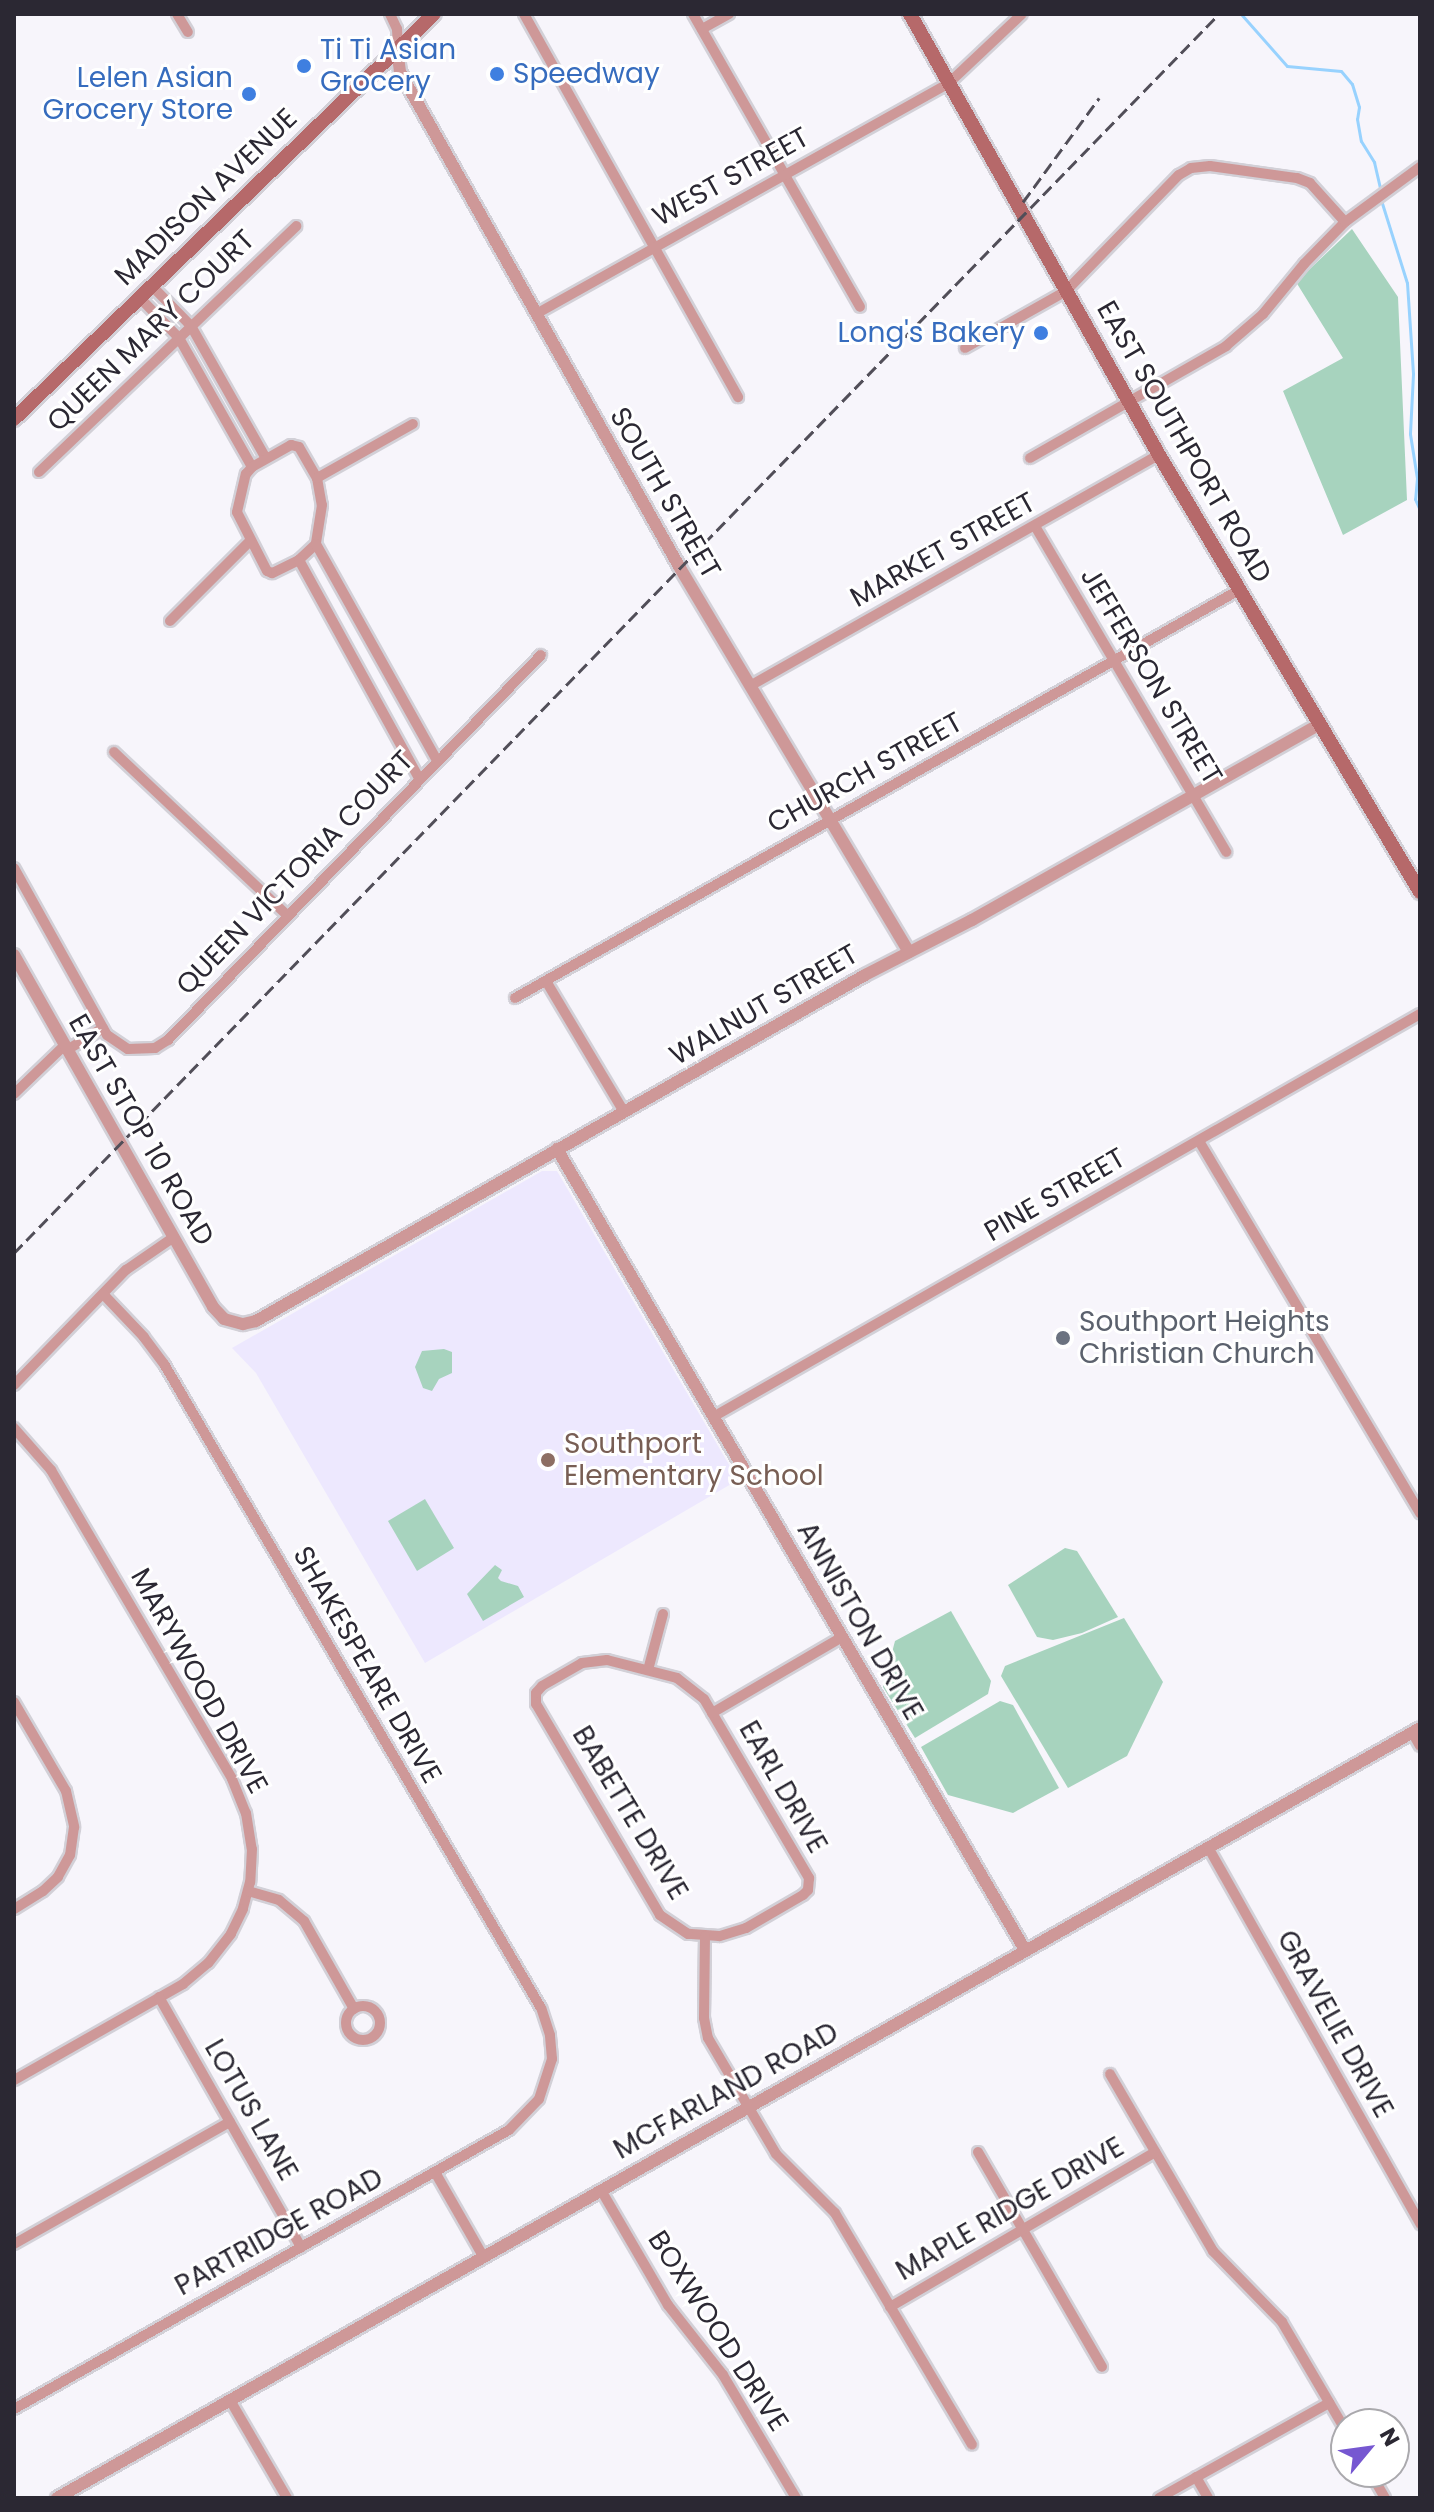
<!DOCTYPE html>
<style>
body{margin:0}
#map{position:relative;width:1434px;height:2512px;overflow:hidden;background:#f7f5fb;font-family:Poppins,sans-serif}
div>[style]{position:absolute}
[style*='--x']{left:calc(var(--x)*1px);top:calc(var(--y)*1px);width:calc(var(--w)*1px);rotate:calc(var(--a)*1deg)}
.built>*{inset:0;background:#ede8fe}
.green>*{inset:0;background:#a7d3be}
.stream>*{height:3px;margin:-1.5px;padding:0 1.5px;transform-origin:1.5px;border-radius:1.5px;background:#98d2fe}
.roads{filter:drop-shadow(2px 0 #d2d0d7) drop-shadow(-2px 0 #d2d0d7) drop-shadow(0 2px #d2d0d7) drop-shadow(0 -2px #d2d0d7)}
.minor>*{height:10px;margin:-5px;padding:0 5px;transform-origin:5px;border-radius:5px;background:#ce9898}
.minor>.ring{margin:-5px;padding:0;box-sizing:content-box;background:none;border:10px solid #ce9898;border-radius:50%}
.tertiary>*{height:12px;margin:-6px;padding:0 6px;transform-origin:6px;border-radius:6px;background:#ce9898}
.secondary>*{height:14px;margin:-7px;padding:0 7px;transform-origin:7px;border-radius:7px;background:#b6696a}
.rail>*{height:3px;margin-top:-1.5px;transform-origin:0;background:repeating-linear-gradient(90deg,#514e58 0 12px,transparent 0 18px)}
.dots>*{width:22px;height:22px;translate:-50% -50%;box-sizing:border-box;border:4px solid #fff;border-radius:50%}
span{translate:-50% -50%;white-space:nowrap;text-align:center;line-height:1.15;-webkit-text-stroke:6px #fff;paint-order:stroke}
.shop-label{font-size:28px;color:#366cbe}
.left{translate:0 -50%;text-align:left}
.right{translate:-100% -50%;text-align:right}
.street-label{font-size:28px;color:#2b2833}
.worship-label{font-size:28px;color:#5b616d}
.education-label{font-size:28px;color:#785e54}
.frame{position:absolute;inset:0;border:16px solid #2b2833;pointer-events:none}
.north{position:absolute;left:1330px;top:2408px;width:80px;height:80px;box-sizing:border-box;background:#fff;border:2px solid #aaa9ad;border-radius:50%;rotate:61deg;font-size:22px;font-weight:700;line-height:32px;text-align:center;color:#2b2833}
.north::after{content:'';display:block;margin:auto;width:28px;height:36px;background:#7657d1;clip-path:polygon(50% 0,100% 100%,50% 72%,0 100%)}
</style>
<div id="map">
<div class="built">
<i style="clip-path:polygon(542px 1171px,557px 1171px,738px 1480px,425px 1663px,256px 1373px,232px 1348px)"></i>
</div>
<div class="green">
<i style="clip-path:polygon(1352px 229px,1398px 297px,1407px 500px,1343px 535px,1283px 391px,1343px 358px,1296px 282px)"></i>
<i style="clip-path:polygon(444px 1349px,452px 1352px,452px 1373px,439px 1379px,432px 1391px,423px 1388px,415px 1367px,422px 1351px)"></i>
<i style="clip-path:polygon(425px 1499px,454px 1548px,417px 1571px,388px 1521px)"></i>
<i style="clip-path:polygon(1065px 1548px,1077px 1551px,1118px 1617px,1082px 1633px,1053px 1640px,1037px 1637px,1008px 1585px)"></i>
<i style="clip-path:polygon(495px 1565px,502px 1570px,498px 1578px,501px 1581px,518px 1586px,524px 1597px,483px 1621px,467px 1594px)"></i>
<i style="clip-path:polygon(951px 1611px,991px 1681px,988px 1694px,915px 1738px,883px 1687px,895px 1641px)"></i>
<i style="clip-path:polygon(1124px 1618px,1163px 1682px,1127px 1756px,1068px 1788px,1001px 1676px,1005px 1666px)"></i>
<i style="clip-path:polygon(1000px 1701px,1013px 1705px,1059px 1788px,1013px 1813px,948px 1795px,921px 1747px)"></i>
</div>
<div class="stream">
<i style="--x:1241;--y:14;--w:69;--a:48.5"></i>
<i style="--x:1287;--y:66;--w:54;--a:5.3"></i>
<i style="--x:1341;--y:71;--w:17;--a:50"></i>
<i style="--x:1352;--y:84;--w:24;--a:73"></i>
<i style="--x:1359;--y:107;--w:12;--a:99"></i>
<i style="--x:1357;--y:119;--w:22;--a:80"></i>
<i style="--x:1361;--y:141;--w:25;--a:58"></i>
<i style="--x:1374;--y:162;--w:31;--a:77"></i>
<i style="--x:1381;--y:200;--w:87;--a:72.6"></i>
<i style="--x:1407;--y:283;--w:91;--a:86.2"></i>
<i style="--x:1413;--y:374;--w:60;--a:92.9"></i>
<i style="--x:1410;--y:434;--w:45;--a:81"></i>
<i style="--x:1417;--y:478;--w:21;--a:95"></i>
<i style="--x:1415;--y:499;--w:12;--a:66"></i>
</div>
<div class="roads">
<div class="minor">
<i style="--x:177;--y:14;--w:21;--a:59"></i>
<i style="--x:390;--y:14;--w:17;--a:65"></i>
<i style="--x:397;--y:29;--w:19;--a:87"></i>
<i style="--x:524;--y:14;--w:439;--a:60.8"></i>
<i style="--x:693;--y:14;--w:337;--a:60.3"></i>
<i style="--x:702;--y:29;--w:31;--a:-29"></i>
<i style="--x:151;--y:285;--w:57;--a:45.7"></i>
<i style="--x:191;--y:326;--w:150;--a:60.5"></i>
<i style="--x:139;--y:297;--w:57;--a:45.7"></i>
<i style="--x:179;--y:338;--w:148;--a:60.5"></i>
<i style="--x:536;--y:314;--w:473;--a:-29.2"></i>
<i style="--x:949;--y:83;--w:100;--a:-43.4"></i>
<i style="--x:965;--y:348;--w:116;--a:-29.4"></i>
<i style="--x:1066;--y:291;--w:162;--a:-45.8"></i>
<i style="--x:1179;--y:175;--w:14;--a:-30"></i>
<i style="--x:1191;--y:168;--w:19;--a:-6"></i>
<i style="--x:1210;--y:166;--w:88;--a:7.9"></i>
<i style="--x:1297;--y:178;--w:14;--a:21"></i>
<i style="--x:1310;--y:183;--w:52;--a:48.1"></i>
<i style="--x:291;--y:445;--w:8;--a:14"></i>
<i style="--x:299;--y:447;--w:36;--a:60"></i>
<i style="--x:317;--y:478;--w:27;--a:80"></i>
<i style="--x:322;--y:505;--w:39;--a:99"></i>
<i style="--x:316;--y:544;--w:23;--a:137"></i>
<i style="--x:299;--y:560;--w:30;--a:154"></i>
<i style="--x:272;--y:573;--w:5;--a:-158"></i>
<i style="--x:267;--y:571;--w:66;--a:-117"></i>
<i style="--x:237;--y:512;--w:39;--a:-77"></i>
<i style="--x:246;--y:474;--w:9;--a:-49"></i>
<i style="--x:252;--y:467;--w:45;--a:-29.4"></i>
<i style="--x:1030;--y:458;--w:226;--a:-29.7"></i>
<i style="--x:1226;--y:346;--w:49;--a:-40.9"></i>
<i style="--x:1263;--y:314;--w:65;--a:-50.6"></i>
<i style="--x:1304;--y:264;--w:59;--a:-45.7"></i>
<i style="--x:1345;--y:222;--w:93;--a:-36.3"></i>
<i style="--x:39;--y:472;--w:356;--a:-43.7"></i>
<i style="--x:317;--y:478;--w:110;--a:-29.4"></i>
<i style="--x:1035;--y:526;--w:378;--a:59.6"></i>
<i style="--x:316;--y:544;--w:246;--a:60.8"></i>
<i style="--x:299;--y:560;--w:249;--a:61.2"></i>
<i style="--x:170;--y:621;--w:113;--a:-45"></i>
<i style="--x:750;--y:686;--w:470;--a:-29.5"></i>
<i style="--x:114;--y:752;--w:239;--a:43.3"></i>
<i style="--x:14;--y:868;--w:191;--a:60.9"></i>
<i style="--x:107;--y:1035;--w:25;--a:34"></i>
<i style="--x:128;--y:1049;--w:27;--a:-2"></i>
<i style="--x:155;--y:1048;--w:15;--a:-32"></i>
<i style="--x:168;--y:1040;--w:536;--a:-45.91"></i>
<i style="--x:546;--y:981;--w:152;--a:59.2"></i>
<i style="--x:515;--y:998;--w:831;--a:-29.4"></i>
<i style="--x:67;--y:1050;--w:42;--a:-31.4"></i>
<i style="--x:14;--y:1094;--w:71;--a:-43.9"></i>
<i style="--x:1199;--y:1141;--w:433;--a:59.3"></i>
<i style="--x:14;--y:1385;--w:161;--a:-45.8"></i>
<i style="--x:126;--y:1270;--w:58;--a:-34.5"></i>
<i style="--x:713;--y:1417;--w:814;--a:-29.68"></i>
<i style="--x:14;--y:1428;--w:56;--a:48.6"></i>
<i style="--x:51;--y:1470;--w:358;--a:59.6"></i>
<i style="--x:232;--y:1779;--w:37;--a:68"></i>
<i style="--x:246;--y:1813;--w:36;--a:81"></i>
<i style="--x:252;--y:1849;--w:33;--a:93"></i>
<i style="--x:250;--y:1882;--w:28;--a:105"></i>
<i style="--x:243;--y:1909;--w:28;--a:116"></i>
<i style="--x:231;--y:1934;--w:37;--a:128"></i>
<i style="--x:208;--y:1963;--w:33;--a:140"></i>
<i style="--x:183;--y:1984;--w:194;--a:150.4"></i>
<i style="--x:607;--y:1660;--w:72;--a:14.4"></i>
<i style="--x:677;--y:1678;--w:34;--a:38"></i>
<i style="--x:704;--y:1699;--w:208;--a:59.6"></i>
<i style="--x:809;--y:1878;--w:12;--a:95"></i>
<i style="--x:808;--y:1890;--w:7;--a:135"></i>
<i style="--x:803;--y:1895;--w:66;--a:149.9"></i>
<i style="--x:746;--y:1928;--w:28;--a:163"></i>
<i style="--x:719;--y:1936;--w:31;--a:-176"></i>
<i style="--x:688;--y:1934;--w:34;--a:-146"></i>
<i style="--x:660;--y:1915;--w:245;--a:-120.4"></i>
<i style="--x:536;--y:1704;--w:11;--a:-90"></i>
<i style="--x:536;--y:1693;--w:9;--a:-49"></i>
<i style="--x:542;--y:1686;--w:46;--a:-29.9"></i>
<i style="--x:582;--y:1663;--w:25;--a:-7"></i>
<i style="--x:648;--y:1670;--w:58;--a:-75"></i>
<i style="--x:14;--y:1702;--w:103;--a:59.7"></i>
<i style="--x:66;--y:1791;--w:37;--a:77"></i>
<i style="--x:74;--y:1827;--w:28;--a:98"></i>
<i style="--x:70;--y:1855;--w:25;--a:119"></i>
<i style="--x:58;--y:1877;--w:21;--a:137"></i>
<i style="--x:43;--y:1891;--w:34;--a:148"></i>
<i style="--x:712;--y:1713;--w:151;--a:-30.3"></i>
<i style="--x:1412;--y:1732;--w:16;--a:60"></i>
<i style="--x:1208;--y:1847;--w:433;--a:60.6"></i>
<i style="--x:248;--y:1891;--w:32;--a:16"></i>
<i style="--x:279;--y:1900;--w:33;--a:40"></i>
<i style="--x:304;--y:1921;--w:101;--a:60.4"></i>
<i style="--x:705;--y:1936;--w:82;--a:90.7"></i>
<i style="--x:704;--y:2018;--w:20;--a:79"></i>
<i style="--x:708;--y:2038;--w:134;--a:59.6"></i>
<i style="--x:776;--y:2154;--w:83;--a:45"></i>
<i style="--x:835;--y:2213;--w:269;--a:59.4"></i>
<i style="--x:159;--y:1997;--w:288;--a:60.4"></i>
<i class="ring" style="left:346px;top:2006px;width:24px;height:24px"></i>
<i style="--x:1110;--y:2074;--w:205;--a:59.8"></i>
<i style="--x:1213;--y:2251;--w:99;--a:45.8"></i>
<i style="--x:1282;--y:2322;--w:126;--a:59.6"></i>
<i style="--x:978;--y:2152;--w:248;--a:60"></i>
<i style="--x:435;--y:2172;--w:97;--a:60.3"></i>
<i style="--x:601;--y:2190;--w:133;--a:59.8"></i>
<i style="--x:668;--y:2305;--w:89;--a:51.8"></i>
<i style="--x:723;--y:2375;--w:143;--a:59.3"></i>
<i style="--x:14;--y:2244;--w:248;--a:-29.5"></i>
<i style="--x:890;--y:2307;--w:307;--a:-30.3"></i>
<i style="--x:230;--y:2400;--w:113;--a:59.8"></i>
<i style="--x:14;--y:2409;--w:568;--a:-29.41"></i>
<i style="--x:509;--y:2130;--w:43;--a:-45.9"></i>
<i style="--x:539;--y:2099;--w:42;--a:-72"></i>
<i style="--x:552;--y:2059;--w:24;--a:-95"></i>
<i style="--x:550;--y:2035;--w:28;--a:-108"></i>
<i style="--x:541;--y:2008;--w:746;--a:-120.34"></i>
<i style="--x:164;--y:1364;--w:34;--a:-127"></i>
<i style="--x:144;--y:1337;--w:59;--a:-133.6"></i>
<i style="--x:1370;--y:2472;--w:30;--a:60"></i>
<i style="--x:1196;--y:2477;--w:24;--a:60"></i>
<i style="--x:1159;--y:2498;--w:195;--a:-29.2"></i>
</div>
<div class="tertiary">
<i style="--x:397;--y:50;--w:22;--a:82"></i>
<i style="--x:400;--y:72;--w:570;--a:60.55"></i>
<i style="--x:680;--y:568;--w:447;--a:59.2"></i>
<i style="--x:14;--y:955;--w:404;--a:60.5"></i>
<i style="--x:213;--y:1307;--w:16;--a:47"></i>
<i style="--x:224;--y:1319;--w:20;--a:15"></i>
<i style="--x:243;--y:1324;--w:13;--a:-13"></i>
<i style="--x:256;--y:1321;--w:700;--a:-29.6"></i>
<i style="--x:865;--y:975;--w:120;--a:-27.2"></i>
<i style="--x:972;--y:920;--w:399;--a:-29.4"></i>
<i style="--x:557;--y:1149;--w:928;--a:59.7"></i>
<i style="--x:57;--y:2498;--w:1565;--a:-29.46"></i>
</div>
<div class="secondary">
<i style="--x:910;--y:14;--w:506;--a:60.55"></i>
<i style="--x:1159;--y:455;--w:509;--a:59.15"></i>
<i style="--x:14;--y:419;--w:583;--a:-43.96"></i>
</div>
</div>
<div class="rail">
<i style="--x:1023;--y:202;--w:129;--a:-53.8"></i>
<i style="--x:14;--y:1253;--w:1728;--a:-45.8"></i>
</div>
<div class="dots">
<i style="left:304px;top:66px;background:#3f7fe0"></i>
<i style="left:497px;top:74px;background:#3f7fe0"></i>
<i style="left:249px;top:94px;background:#3f7fe0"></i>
<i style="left:1041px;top:333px;background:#3f7fe0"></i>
<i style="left:1063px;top:1338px;background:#6b7280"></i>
<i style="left:548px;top:1460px;background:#8d6e63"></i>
</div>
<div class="shop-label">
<span class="left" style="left:320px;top:66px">Ti Ti Asian<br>Grocery</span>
<span class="left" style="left:513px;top:74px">Speedway</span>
<span class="right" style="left:233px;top:94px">Lelen Asian<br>Grocery Store</span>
<span class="right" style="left:1025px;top:333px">Long's Bakery</span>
</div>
<div class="street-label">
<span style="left:731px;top:177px;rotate:-29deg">WEST STREET</span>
<span style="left:206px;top:197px;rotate:-44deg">MADISON AVENUE</span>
<span style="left:151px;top:331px;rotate:-44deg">QUEEN MARY COURT</span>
<span style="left:1184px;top:442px;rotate:60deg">EAST SOUTHPORT ROAD</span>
<span style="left:665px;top:493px;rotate:60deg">SOUTH STREET</span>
<span style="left:943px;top:550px;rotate:-29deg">MARKET STREET</span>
<span style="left:1151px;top:676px;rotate:59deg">JEFFERSON STREET</span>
<span style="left:865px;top:773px;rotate:-29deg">CHURCH STREET</span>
<span style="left:295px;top:873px;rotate:-46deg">QUEEN VICTORIA COURT</span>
<span style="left:764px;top:1005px;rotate:-30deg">WALNUT STREET</span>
<span style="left:141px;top:1130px;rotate:60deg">EAST STOP 10 ROAD</span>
<span style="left:1055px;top:1195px;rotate:-30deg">PINE STREET</span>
<span style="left:860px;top:1621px;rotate:60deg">ANNISTON DRIVE</span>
<span style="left:367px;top:1665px;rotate:60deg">SHAKESPEARE DRIVE</span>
<span style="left:199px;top:1681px;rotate:61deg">MARYWOOD DRIVE</span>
<span style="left:783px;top:1787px;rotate:60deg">EARL DRIVE</span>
<span style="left:630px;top:1813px;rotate:59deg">BABETTE DRIVE</span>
<span style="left:1335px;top:2024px;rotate:61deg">GRAVELIE DRIVE</span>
<span style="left:726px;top:2091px;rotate:-29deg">MCFARLAND ROAD</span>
<span style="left:251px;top:2110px;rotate:60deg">LOTUS LANE</span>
<span style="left:1010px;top:2209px;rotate:-30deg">MAPLE RIDGE DRIVE</span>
<span style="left:279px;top:2232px;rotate:-29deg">PARTRIDGE ROAD</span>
<span style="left:718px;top:2331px;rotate:57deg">BOXWOOD DRIVE</span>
</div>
<div class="worship-label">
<span class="left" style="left:1079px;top:1338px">Southport Heights<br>Christian Church</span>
</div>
<div class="education-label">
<span class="left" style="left:564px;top:1460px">Southport<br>Elementary School</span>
</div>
<div class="frame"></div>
<div class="north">N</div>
</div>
